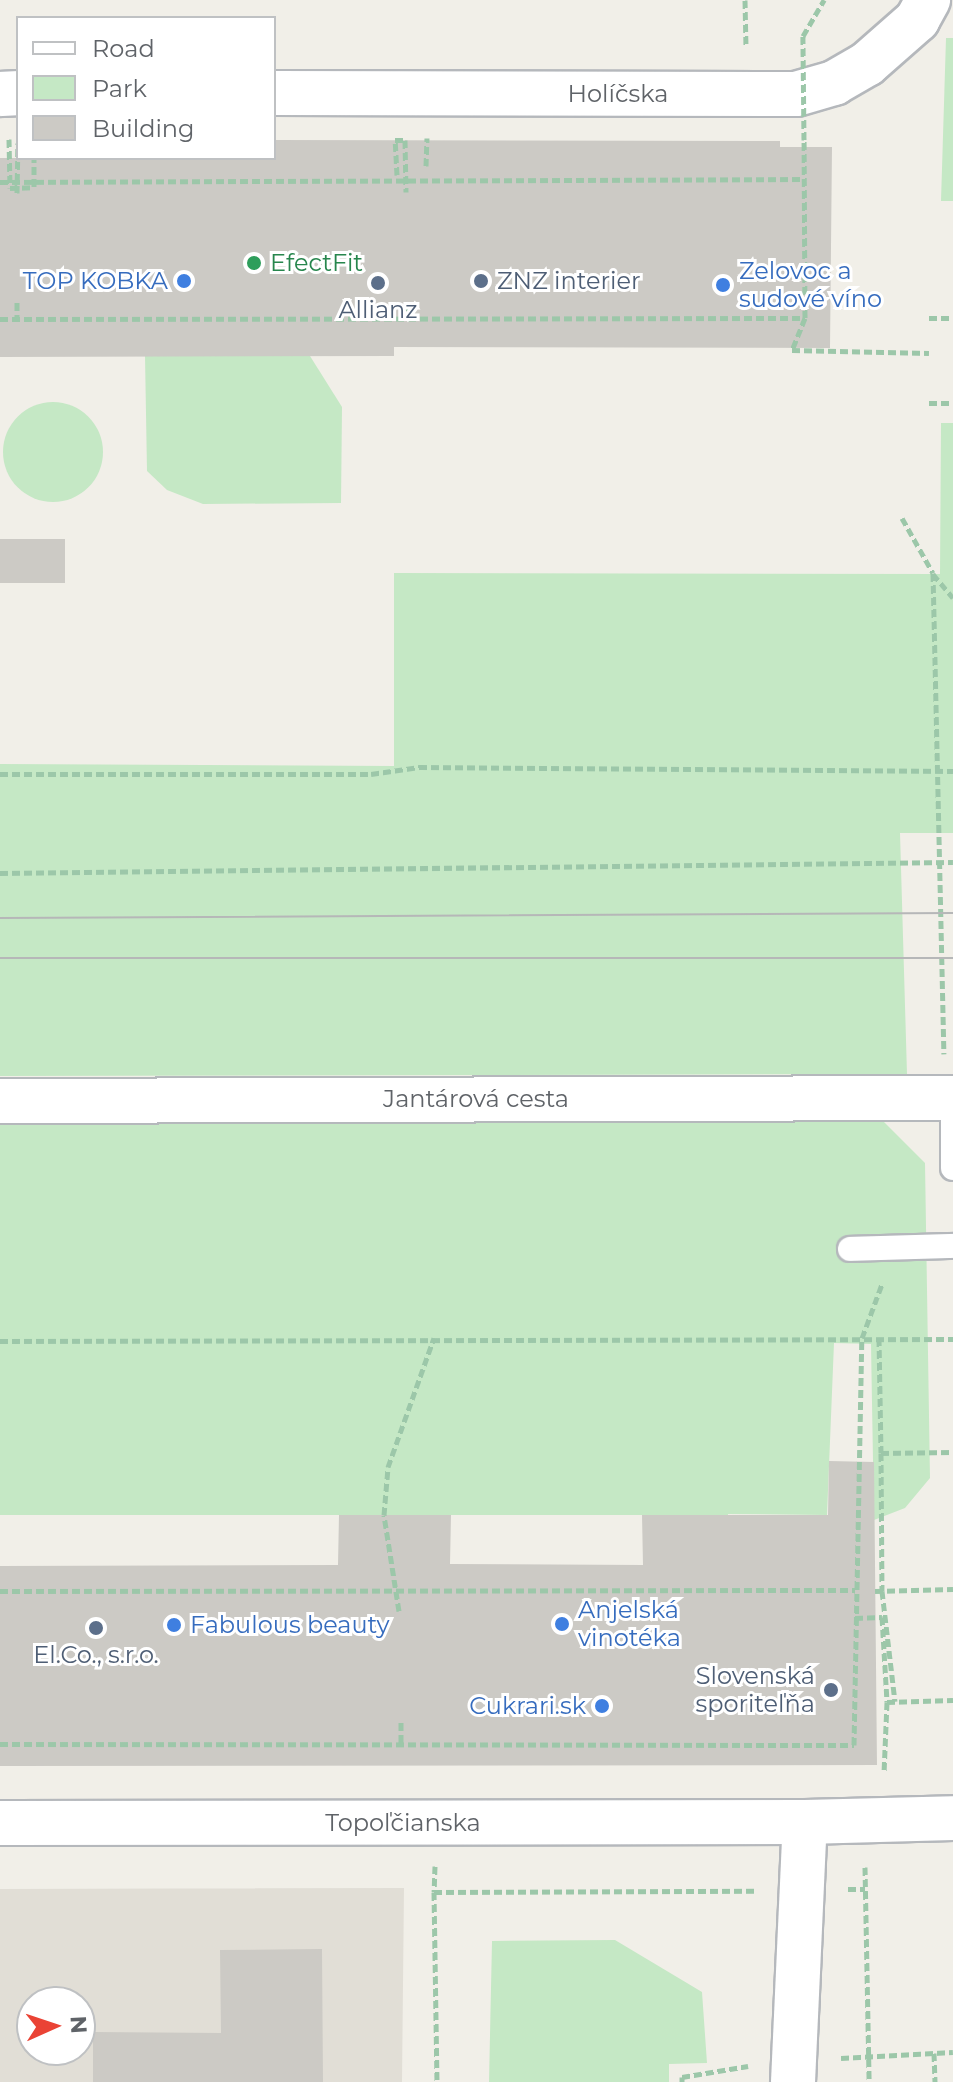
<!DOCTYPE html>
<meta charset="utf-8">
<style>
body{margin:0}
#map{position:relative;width:953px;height:2082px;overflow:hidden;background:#f1efe8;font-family:Montserrat,sans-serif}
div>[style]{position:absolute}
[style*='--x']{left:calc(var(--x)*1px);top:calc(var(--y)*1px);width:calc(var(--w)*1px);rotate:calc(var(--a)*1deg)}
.education>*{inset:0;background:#e1ded6}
.green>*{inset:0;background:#c5e8c5}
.round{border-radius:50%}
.building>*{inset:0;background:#cccac5}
.path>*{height:5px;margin-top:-2.5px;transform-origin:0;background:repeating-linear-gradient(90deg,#9cc7a9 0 8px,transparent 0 12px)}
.roads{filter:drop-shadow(2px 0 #b5b8bc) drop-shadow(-2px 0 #b5b8bc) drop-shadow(0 2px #b5b8bc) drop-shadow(0 -2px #b5b8bc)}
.lane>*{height:24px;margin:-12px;padding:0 12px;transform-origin:12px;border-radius:12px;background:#fff}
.street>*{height:44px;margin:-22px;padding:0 22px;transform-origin:22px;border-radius:22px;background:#fff}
.secondary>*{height:44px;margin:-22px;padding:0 22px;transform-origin:22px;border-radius:22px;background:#fff}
.tram>*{height:2px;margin:-1px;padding:0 1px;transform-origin:1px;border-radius:1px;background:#b6b7b8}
.path-bridge>*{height:5px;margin-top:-2.5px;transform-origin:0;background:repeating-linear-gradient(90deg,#9cc7a9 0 8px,transparent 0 12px)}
.dots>*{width:22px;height:22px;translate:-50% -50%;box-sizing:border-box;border:4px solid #fff;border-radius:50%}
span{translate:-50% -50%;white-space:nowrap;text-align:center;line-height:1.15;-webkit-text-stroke:6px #fff;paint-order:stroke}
.street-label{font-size:24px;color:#5f6368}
.leisure-label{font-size:24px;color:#27864d}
.left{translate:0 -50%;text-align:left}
.shop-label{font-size:24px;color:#366cbe}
.right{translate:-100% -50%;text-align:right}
.service-label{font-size:24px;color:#4e5e75}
.legend{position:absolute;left:16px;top:16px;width:260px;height:144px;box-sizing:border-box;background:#fff;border:2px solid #bfc1c3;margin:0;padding:10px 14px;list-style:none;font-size:24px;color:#5f6368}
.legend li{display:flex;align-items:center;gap:16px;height:40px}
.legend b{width:40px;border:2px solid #bfc1c3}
.north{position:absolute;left:16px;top:1986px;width:80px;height:80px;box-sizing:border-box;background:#fff;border:2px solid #bfc1c3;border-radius:50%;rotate:87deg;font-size:22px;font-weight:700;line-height:32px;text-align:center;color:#5f6368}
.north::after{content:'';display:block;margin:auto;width:28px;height:36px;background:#ea4335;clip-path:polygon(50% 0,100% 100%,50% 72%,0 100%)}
</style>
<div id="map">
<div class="education">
<i style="clip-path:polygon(evenodd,404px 1888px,402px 2082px,0 2082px,0 1889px,404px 1888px,32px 2002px,80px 2002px,80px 2050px,32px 2050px,32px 2002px)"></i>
</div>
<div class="green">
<i style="clip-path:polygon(946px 38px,953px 38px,953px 201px,941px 201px)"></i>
<i style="clip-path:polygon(145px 356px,310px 356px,342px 407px,341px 503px,203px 504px,167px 490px,147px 471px)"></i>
<i class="round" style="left:3px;top:402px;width:100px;height:100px"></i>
<i style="clip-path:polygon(941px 423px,953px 423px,953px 833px,900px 833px,907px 1074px,0 1076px,0 764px,394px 766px,394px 573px,940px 574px)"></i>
<i style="clip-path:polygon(882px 1120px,925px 1163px,930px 1478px,905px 1508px,874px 1520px,871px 1344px,834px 1343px,827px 1515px,728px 1514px,728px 1565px,702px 1515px,0 1515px,0 1122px)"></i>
<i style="clip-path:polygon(615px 1940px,702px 1992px,707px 2063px,669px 2064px,669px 2082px,489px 2082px,492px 1941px)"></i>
</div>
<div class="building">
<i style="clip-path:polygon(274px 140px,780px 141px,780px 147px,832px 147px,830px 348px,394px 347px,394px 356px,0 357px,0 158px,274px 158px)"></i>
<i style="clip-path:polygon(0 539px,65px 539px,65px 583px,0 583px)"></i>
<i style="clip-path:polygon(829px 1461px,874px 1462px,877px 1765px,0 1766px,0 1566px,338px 1565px,339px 1515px,451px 1515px,450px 1564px,643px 1565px,642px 1515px,828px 1515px)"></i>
<i style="clip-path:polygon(322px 1949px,323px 2082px,93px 2082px,93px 2032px,221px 2033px,220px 1950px)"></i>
</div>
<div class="path">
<i style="--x:745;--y:0;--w:47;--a:88.8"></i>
<i style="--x:9;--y:139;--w:49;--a:88.8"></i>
<i style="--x:10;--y:188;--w:24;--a:-2"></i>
<i style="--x:34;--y:187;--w:29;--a:-90"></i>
<i style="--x:426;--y:166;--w:28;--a:-88"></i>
<i style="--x:397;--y:175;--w:35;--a:-93"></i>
<i style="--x:395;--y:140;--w:10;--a:0"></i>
<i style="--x:405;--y:140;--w:52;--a:88.9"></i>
<i style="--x:0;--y:182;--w:804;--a:-0.21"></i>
<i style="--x:17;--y:193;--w:50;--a:-88.9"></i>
<i style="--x:17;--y:302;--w:17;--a:90"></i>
<i style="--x:408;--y:302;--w:16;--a:90"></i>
<i style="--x:805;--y:318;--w:35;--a:112"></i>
<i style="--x:792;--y:350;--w:137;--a:1.3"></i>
<i style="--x:929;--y:318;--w:24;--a:0"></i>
<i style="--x:0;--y:319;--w:805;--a:-0.07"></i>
<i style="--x:805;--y:318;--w:178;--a:-90.3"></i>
<i style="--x:929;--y:403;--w:24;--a:0"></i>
<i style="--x:902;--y:518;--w:63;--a:60.6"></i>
<i style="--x:933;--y:573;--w:481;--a:88.7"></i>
<i style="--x:933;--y:574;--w:31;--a:50"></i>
<i style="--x:0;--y:774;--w:371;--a:0"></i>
<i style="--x:371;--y:774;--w:49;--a:-8.3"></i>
<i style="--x:419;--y:767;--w:534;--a:0.43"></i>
<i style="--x:0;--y:873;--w:953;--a:-0.66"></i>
<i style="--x:879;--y:1338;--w:115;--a:89"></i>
<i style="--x:881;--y:1453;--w:72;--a:-0.8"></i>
<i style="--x:0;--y:1341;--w:953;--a:-0.12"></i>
<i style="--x:881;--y:1453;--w:138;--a:89.6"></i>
<i style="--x:882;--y:1591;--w:111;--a:83.3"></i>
<i style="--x:0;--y:1591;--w:855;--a:-0.07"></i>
<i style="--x:875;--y:1591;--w:78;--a:-1.5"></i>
<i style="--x:399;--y:1611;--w:97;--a:-98.9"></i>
<i style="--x:384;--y:1515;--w:48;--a:-85.2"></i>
<i style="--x:388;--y:1467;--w:137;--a:-70.4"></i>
<i style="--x:855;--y:1618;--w:27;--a:-2"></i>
<i style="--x:882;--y:1617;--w:85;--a:86.6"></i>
<i style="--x:887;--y:1702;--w:71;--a:92.4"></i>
<i style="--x:887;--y:1702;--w:66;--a:-1.7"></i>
<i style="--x:401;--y:1722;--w:23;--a:90"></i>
<i style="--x:0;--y:1744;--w:854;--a:0.07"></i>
<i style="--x:854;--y:1745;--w:407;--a:-88.9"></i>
<i style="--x:862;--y:1338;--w:58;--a:-69.7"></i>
<i style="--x:435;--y:1866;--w:26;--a:92"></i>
<i style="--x:434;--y:1892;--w:324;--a:-0.2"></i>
<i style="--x:865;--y:1867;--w:215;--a:88.9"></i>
<i style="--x:848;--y:1889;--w:17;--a:0"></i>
<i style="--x:434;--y:1892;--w:190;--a:89.1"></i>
<i style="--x:934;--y:2053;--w:29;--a:88"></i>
<i style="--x:841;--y:2058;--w:112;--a:-3.1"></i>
<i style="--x:682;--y:2082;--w:5;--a:-90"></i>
<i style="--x:682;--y:2077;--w:67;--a:-9.5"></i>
</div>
<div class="roads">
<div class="lane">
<i style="--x:953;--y:1108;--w:60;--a:90"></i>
<i style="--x:850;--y:1249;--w:103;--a:-1.7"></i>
</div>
<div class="street">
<i style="--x:274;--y:93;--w:522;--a:0.11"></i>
<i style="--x:796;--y:94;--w:40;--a:-16"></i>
<i style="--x:834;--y:83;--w:38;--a:-30"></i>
<i style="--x:867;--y:64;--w:67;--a:-41.3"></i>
<i style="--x:917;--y:20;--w:23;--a:-61"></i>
<i style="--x:0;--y:94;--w:18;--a:-3"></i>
<i style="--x:0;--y:1823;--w:805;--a:-0.07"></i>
<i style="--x:805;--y:1822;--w:148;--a:-1.5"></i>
<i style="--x:793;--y:2082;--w:260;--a:-87.4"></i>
</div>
<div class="secondary">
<i style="--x:0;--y:1101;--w:953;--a:-0.18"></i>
</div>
</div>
<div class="tram">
<i style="--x:0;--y:918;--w:953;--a:-0.3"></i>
<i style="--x:0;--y:958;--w:953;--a:0"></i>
</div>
<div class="path-bridge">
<i style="--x:804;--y:140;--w:104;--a:-90.6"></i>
<i style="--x:803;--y:36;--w:42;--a:-59.7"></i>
</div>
<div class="dots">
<i style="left:254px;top:263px;background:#2e9e5b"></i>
<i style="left:184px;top:281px;background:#3f7fe0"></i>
<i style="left:481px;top:281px;background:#5c6f8a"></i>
<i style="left:378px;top:283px;background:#5c6f8a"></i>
<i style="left:723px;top:285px;background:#3f7fe0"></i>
<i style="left:562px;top:1624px;background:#3f7fe0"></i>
<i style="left:174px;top:1625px;background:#3f7fe0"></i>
<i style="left:96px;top:1628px;background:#5c6f8a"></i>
<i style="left:831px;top:1690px;background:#5c6f8a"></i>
<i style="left:602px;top:1706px;background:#3f7fe0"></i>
</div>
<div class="street-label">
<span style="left:618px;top:94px">Holíčska</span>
<span style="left:476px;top:1099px">Jantárová cesta</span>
<span style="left:403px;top:1823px">Topoľčianska</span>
</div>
<div class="leisure-label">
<span class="left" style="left:270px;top:263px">EfectFit</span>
</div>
<div class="shop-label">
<span class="left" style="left:739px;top:285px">Zelovoc a<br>sudové víno</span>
<span class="right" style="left:168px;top:281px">TOP KOBKA</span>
<span class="left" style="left:578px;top:1624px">Anjelská<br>vinotéka</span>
<span class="left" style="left:190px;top:1625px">Fabulous beauty</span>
<span class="right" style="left:586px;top:1706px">Cukrari.sk</span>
</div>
<div class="service-label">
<span class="left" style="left:497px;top:281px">ZNZ interier</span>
<span style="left:378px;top:310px">Allianz</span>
<span style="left:96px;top:1655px">El.Co., s.r.o.</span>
<span class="right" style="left:815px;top:1690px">Slovenská<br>sporiteľňa</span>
</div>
<ul class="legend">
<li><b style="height:10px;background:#fff"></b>Road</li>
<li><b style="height:22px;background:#c5e8c5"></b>Park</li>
<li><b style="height:22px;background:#cccac5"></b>Building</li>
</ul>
<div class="north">N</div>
</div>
